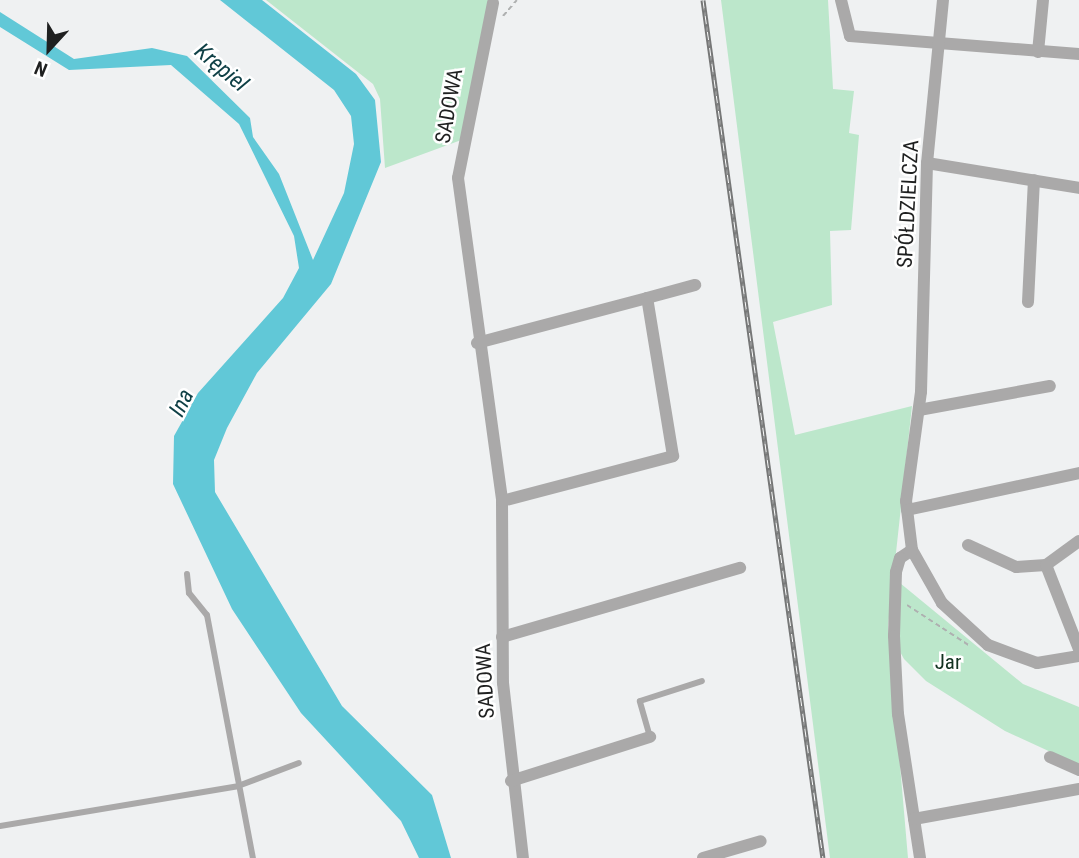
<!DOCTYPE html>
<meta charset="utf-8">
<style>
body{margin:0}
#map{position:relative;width:1079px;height:858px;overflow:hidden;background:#eff1f2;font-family:"Roboto Condensed",sans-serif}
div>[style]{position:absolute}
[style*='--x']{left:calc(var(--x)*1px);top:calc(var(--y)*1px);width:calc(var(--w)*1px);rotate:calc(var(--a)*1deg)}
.green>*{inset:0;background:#bce7cb}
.water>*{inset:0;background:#61c8d7}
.path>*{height:2px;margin-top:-1px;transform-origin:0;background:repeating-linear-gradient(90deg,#aeb0b0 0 5px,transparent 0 8.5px)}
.lane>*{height:6px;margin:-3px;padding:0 3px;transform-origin:3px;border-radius:3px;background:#aaa9a9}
.street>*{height:12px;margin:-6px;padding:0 6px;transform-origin:6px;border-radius:6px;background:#aaa9a9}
.rail>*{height:5px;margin-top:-2.5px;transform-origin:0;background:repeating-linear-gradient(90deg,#fff 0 8px,#767777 0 16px);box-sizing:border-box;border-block:2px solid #767777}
span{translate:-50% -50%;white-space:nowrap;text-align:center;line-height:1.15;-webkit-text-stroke:5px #fff;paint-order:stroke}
.street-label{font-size:21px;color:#1f2020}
.park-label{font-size:21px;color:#123220}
.water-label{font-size:23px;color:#0f4046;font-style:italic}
.north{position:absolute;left:14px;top:14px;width:70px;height:70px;-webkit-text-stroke:5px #fff;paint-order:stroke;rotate:202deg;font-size:19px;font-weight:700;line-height:28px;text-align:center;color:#1f2020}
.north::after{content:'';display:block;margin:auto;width:24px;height:32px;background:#1f2020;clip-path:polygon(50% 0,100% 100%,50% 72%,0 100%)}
</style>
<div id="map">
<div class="green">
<i style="clip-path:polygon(266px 0,489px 0,464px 139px,385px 168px,380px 99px,373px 84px)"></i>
<i style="clip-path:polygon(721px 0,828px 0,833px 89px,854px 91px,849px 133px,859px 135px,851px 230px,830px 231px,832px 305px,773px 322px,795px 435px,912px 406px,888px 626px,908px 858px,830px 858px)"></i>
<i style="clip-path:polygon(900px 583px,1023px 684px,1079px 707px,1079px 765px,1005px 731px,926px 681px,904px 659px,898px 648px)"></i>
</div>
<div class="water">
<i style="clip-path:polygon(220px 0,262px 0,356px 74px,375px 100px,381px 162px,331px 284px,257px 373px,227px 428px,214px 460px,215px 492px,342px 706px,432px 795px,451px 858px,419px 858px,401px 821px,301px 713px,232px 609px,173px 484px,174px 436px,198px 393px,283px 298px,299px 268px,294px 236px,239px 124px,171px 65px,69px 70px,0 27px,0 12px,74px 59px,152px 48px,187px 56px,250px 118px,253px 137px,279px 174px,313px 260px,344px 193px,354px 144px,351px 116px,334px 90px)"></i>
</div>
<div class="path">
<i style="--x:503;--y:16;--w:21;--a:-49"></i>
<i style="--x:907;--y:605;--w:75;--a:33.1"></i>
</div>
<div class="lane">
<i style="--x:187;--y:574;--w:19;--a:84"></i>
<i style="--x:189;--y:593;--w:28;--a:51"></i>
<i style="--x:207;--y:615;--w:247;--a:79.3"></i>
<i style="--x:650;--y:737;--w:37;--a:-106"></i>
<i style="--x:640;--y:701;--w:65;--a:-17.9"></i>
<i style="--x:0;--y:826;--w:241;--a:-9.5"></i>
<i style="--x:238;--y:786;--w:65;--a:-20.7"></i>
</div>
<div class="street">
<i style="--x:841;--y:0;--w:37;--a:76"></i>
<i style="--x:850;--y:36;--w:230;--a:4.5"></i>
<i style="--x:943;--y:0;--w:164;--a:95.6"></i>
<i style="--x:927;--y:163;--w:229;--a:91.5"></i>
<i style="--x:921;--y:392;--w:110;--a:97.8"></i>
<i style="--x:906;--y:501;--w:49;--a:83"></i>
<i style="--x:912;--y:550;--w:61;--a:60.5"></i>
<i style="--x:942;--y:603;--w:62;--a:42.4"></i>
<i style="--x:988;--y:645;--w:52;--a:20.2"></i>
<i style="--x:1037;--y:663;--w:43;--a:-9.5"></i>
<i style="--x:493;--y:3;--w:178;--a:101.3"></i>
<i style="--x:458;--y:178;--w:326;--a:82.2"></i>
<i style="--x:502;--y:501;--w:182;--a:89.7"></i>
<i style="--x:503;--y:683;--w:176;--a:83.5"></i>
<i style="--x:1038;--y:52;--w:52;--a:-84.5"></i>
<i style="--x:927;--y:163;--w:154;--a:9.3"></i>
<i style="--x:1028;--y:302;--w:122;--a:-87.2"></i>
<i style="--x:477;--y:343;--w:176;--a:-14.8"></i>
<i style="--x:919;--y:410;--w:133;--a:-10.4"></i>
<i style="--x:502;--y:501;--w:177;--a:-14.7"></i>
<i style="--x:673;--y:456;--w:160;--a:-99.3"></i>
<i style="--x:647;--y:298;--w:50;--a:-15.2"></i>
<i style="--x:907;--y:510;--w:176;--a:-12.1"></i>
<i style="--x:968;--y:545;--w:53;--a:24.6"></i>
<i style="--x:1016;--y:567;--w:30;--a:-4"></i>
<i style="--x:1046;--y:565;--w:41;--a:-36"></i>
<i style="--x:912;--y:550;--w:14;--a:146"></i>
<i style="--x:900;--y:558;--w:15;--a:106"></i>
<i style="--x:896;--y:572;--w:64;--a:91.8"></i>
<i style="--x:894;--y:636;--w:78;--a:87.1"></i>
<i style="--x:898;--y:714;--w:146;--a:81.3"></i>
<i style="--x:1046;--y:565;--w:90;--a:68.6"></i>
<i style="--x:502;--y:637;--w:248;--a:-16.2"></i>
<i style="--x:1050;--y:757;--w:32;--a:24"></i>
<i style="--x:511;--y:781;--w:146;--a:-17.6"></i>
<i style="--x:914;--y:819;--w:168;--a:-10.3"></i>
<i style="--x:703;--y:858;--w:60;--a:-16.3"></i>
</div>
<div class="rail">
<i style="--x:703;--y:0;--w:866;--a:82.04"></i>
</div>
<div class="street-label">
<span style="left:449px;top:106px;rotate:-80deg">SADOWA</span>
<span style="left:908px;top:204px;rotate:-87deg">SPÓŁDZIELCZA</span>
<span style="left:485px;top:681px;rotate:-93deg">SADOWA</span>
</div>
<div class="park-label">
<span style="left:948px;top:662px">Jar</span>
</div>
<div class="water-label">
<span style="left:221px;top:68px;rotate:40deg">Krępiel</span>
<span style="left:182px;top:403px;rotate:-63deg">Ina</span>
</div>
<div class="north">N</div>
</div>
